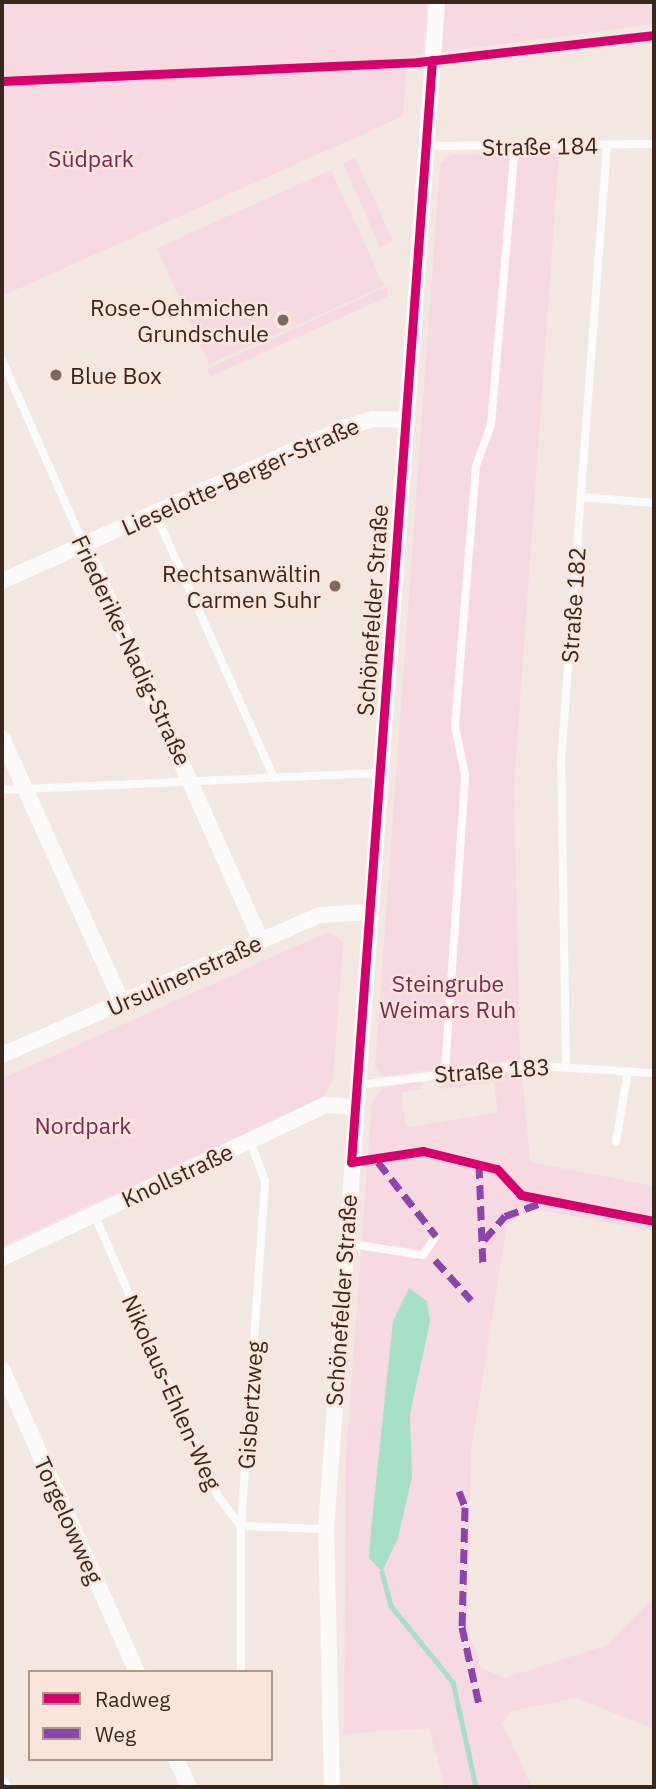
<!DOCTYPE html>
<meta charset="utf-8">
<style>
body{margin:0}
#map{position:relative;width:656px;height:1789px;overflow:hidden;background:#f2e7e1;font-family:"IBM Plex Sans",sans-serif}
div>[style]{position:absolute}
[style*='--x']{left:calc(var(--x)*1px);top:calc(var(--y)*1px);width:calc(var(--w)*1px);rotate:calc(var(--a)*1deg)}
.green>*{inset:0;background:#f7d9e2}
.water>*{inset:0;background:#a5e0c7}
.stream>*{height:4.5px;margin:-2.25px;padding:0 2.25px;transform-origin:2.25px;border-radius:2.25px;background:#a5e0c7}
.service>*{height:8px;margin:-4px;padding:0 4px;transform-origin:4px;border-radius:4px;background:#fdfbfa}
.minor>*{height:16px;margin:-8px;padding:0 8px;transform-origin:8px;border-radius:8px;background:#fdfbfa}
.quiet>*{height:7px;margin-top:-3.5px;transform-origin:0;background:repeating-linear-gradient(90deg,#8e44ad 0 14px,transparent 0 21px)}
.cycleway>*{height:9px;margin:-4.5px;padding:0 4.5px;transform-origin:4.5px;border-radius:4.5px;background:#d6006c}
.dots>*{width:19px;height:19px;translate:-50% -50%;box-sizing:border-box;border:4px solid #f9e5da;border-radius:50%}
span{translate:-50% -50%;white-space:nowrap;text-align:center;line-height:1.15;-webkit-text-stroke:5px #f9e5da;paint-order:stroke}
.street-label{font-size:23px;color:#39261c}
.park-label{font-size:23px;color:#7b2758}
.poi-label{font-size:23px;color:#39261c}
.right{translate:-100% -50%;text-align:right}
.left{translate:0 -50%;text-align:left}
.frame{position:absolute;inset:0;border:4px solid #39261c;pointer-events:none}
.legend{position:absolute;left:28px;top:1670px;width:245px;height:91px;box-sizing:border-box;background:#f9e5da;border:2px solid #ac998e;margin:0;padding:9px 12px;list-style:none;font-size:21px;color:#39261c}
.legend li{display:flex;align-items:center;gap:14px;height:35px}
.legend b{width:35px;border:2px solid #ac998e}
</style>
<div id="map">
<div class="green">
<i style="clip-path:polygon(2px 2px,426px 2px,423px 53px,407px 57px,403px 116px,2px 296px)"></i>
<i style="clip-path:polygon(445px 2px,654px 2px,654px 24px,441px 52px)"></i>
<i style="clip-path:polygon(559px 153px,514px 786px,520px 1059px,383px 1076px,375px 1068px,440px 164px,451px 155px)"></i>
<i style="clip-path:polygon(355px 158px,393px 241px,380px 247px,343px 163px)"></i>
<i style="clip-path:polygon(331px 170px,384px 286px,209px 364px,157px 248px)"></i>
<i style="clip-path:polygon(388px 286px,387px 297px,211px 376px,207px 369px)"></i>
<i style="clip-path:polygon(328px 932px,343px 942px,333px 1081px,322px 1097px,2px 1246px,2px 1079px)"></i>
<i style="clip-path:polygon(522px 1072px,530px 1162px,654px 1186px,654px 1231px,530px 1208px,507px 1225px,471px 1451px,467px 1626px,481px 1668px,505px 1678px,607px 1645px,654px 1597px,654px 1729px,576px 1698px,511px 1711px,502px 1723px,532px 1787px,445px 1787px,429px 1728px,344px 1734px,346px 1456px,372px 1101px,382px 1089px,421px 1081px,422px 1089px,401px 1092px,406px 1127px,498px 1113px,494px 1082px,442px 1089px,440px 1078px)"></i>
</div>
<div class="water">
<i style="clip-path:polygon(409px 1288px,427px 1301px,430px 1322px,410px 1414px,412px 1477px,398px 1538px,382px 1572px,369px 1558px,371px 1530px,393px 1321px)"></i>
</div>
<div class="stream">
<i style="--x:382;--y:1572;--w:35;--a:75"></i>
<i style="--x:391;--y:1606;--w:98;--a:50.8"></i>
<i style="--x:453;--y:1682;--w:107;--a:77.6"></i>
</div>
<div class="service">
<i style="--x:426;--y:146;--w:228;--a:-0.5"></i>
<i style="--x:2;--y:360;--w:202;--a:66.1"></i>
<i style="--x:581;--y:497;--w:73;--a:4.7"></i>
<i style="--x:155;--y:513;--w:288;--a:65.8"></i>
<i style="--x:2;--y:790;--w:377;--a:-2.6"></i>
<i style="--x:566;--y:1066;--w:304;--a:-90.9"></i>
<i style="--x:561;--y:762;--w:619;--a:-85.74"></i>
<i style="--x:445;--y:1071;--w:297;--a:-86.1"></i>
<i style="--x:465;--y:775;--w:50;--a:-101.5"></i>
<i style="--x:455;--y:726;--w:261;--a:-85.4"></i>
<i style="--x:476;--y:466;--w:44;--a:-69.9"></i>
<i style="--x:491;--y:425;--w:280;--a:-85.1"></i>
<i style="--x:358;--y:1085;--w:166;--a:-6.9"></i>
<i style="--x:523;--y:1065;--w:131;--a:3.5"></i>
<i style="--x:616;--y:1141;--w:71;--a:-80.3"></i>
<i style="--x:94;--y:1214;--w:308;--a:66.3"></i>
<i style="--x:218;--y:1496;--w:38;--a:53"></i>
<i style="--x:241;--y:1526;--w:85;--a:2"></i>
<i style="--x:345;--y:1243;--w:79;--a:8.7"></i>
<i style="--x:423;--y:1255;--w:23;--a:-56"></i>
<i style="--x:241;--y:1672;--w:146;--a:-90"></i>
<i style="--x:241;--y:1526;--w:346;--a:-86"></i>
<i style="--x:265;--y:1181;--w:43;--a:-110.6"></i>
</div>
<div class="minor">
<i style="--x:84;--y:545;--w:433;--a:65.9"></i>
<i style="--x:2;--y:581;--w:378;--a:-24.1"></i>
<i style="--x:347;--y:427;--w:27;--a:-17"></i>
<i style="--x:373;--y:419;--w:32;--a:2"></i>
<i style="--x:2;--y:738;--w:291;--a:65.6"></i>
<i style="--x:2;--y:1055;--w:347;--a:-23.8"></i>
<i style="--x:320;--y:915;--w:49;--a:-3.5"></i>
<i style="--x:2;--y:1258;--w:358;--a:-25.3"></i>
<i style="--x:326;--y:1105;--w:29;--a:4"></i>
<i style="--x:2;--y:1369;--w:332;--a:66"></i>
<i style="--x:176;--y:1759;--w:31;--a:65"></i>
<i style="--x:2;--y:1785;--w:2;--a:63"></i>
<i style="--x:332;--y:1787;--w:258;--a:-91.3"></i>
<i style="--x:326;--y:1529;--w:1531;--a:-85.84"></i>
</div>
<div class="quiet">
<i style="--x:378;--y:1162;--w:94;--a:51.9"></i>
<i style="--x:479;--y:1164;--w:102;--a:87.8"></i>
<i style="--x:484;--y:1240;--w:32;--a:-49"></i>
<i style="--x:505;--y:1216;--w:37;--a:-20"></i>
<i style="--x:435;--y:1260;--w:54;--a:48"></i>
<i style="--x:459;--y:1491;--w:17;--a:69"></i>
<i style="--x:465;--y:1507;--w:120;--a:91.4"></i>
<i style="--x:462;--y:1627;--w:79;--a:77.6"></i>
<i style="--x:2;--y:1785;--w:2;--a:63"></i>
</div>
<div class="cycleway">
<i style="--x:432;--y:60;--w:1105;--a:94.2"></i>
<i style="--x:351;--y:1162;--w:73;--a:-8.7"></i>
<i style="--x:423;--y:1151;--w:76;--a:13.7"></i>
<i style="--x:497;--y:1169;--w:35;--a:47"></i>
<i style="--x:521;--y:1195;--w:136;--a:11.1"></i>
<i style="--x:2;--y:81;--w:416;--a:-2.6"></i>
<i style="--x:418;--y:62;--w:238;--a:-6.5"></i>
</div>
<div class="dots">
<i style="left:283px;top:320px;background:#7a6a61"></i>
<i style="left:56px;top:375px;background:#7a6a61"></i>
<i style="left:335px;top:586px;background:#7a6a61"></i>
</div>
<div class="street-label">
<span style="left:540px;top:146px;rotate:-1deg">Straße 184</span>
<span style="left:240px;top:476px;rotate:-24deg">Lieselotte-Berger-Straße</span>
<span style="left:573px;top:605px;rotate:-86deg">Straße 182</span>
<span style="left:372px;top:610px;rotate:-86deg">Schönefelder Straße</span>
<span style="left:132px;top:650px;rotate:65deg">Friederike-Nadig-Straße</span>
<span style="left:184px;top:975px;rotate:-24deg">Ursulinenstraße</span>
<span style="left:492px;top:1070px;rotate:-4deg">Straße 183</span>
<span style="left:177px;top:1175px;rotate:-25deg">Knollstraße</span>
<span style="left:341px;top:1300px;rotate:-86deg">Schönefelder Straße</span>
<span style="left:172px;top:1392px;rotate:66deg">Nikolaus-Ehlen-Weg</span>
<span style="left:250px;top:1405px;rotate:-86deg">Gisbertzweg</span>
<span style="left:69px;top:1520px;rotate:66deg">Torgelowweg</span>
</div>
<div class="park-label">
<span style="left:91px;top:158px">Südpark</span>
<span style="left:448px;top:996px">Steingrube<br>Weimars Ruh</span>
<span style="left:83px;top:1125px">Nordpark</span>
</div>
<div class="poi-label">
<span class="right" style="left:269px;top:320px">Rose-Oehmichen<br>Grundschule</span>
<span class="left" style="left:70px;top:375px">Blue Box</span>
<span class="right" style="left:321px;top:586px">Rechtsanwältin<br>Carmen Suhr</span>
</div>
<div class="frame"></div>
<ul class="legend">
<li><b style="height:9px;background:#d6006c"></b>Radweg</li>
<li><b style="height:9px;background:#8e44ad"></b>Weg</li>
</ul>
</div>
